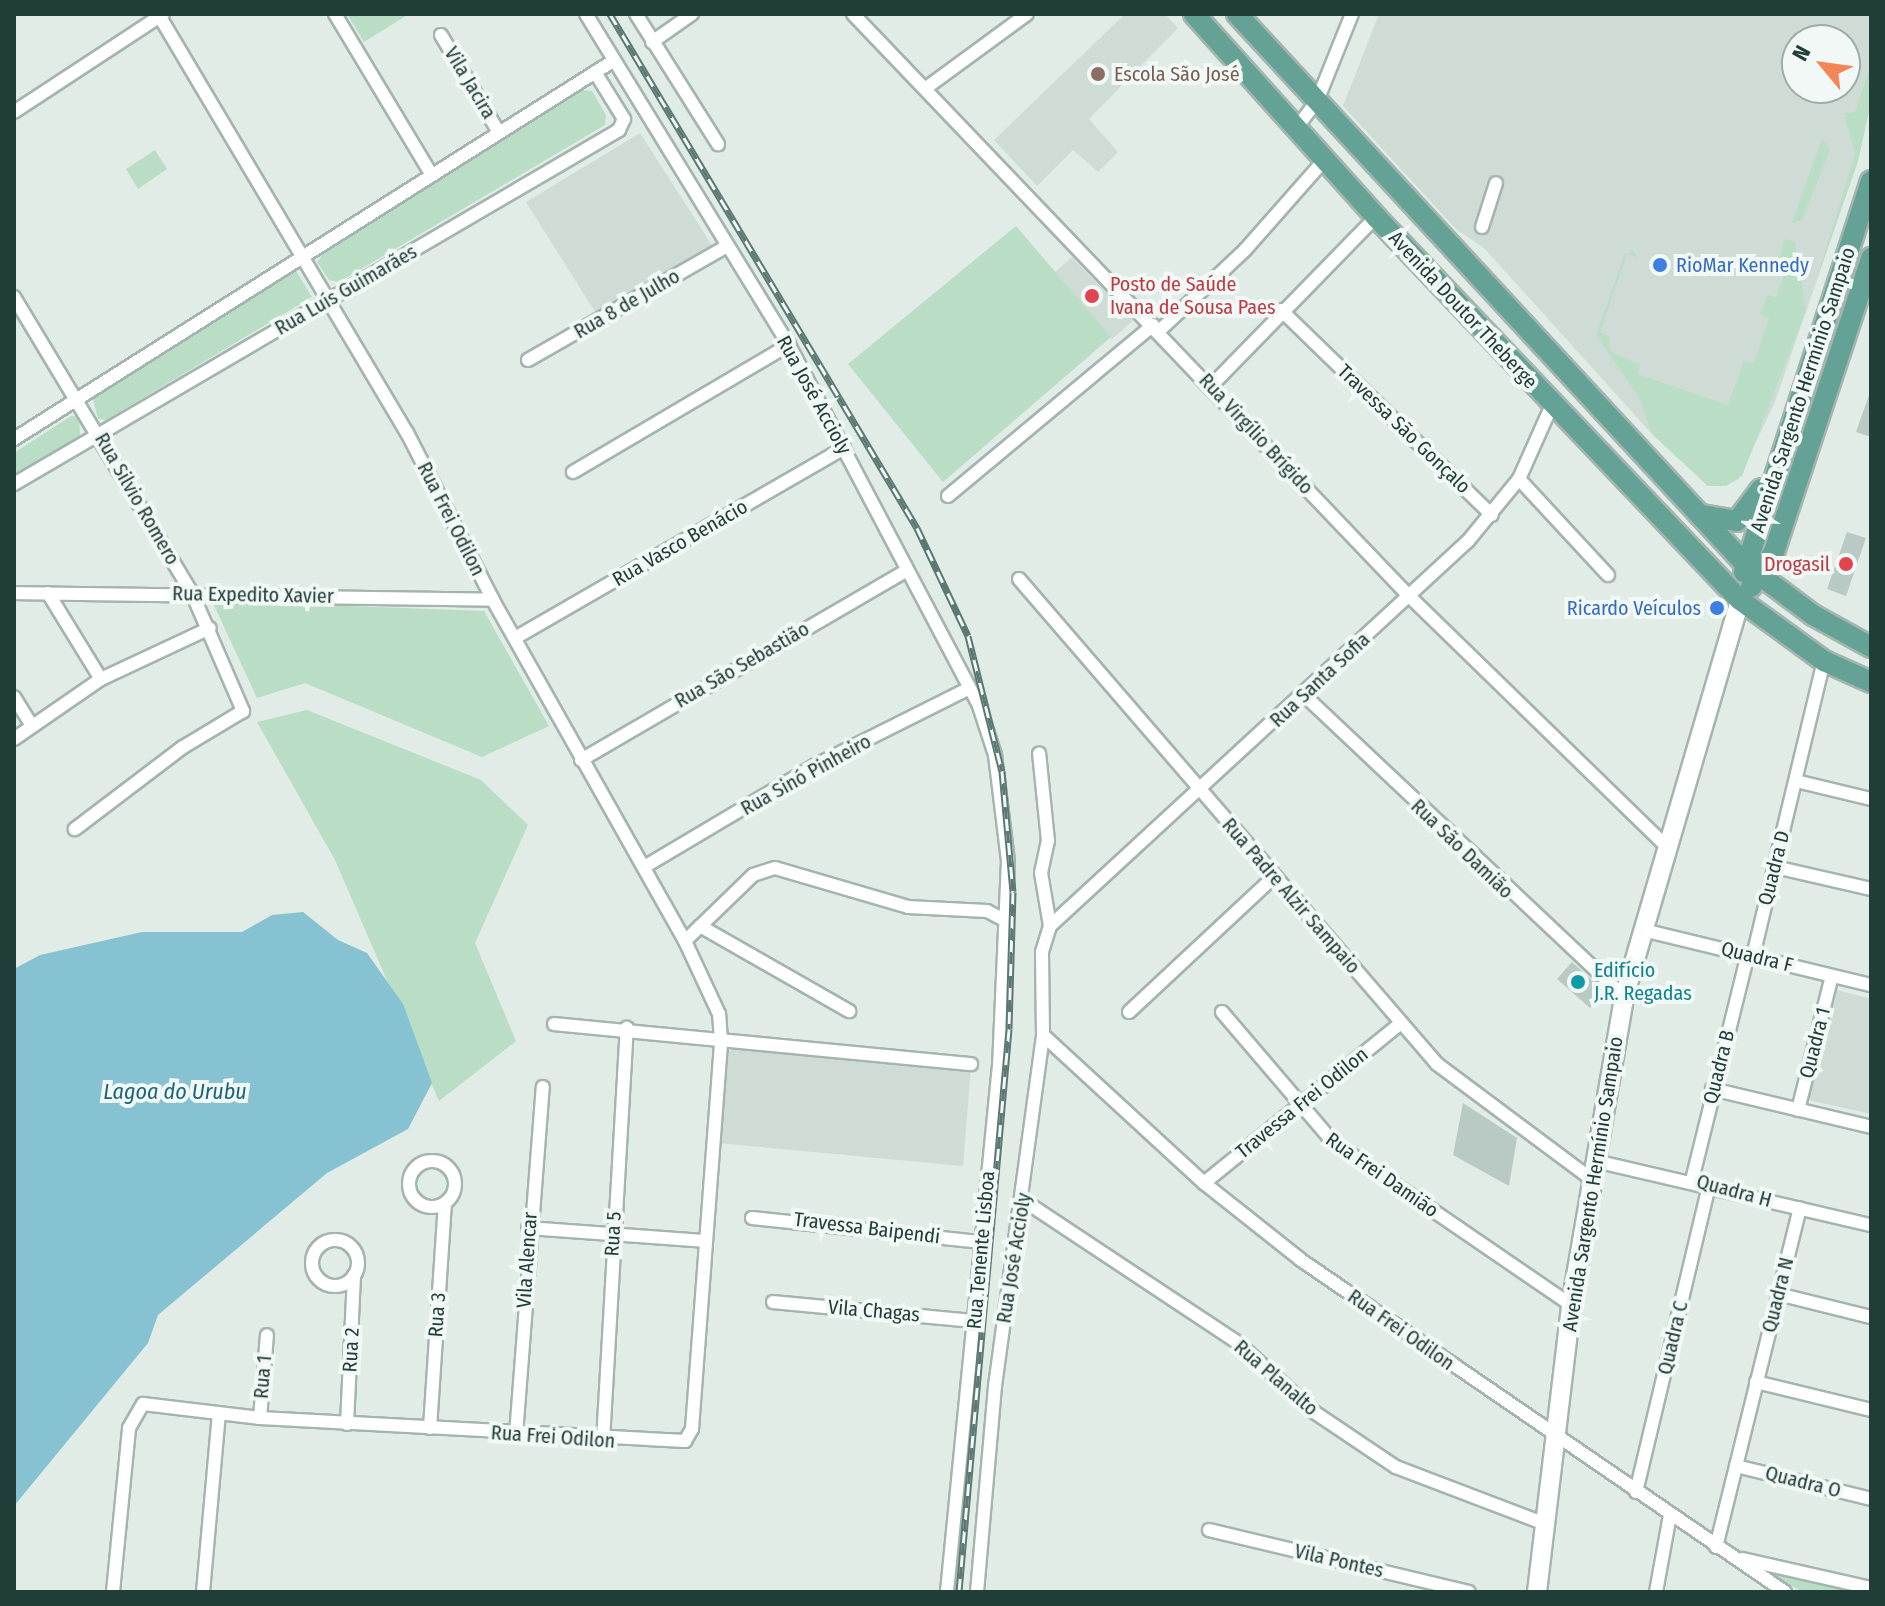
<!DOCTYPE html>
<meta charset="utf-8">
<style>
body{margin:0}
#map{position:relative;width:1885px;height:1606px;overflow:hidden;background:#e1ece7;font-family:"Fira Sans Condensed",sans-serif}
div>[style]{position:absolute}
[style*='--x']{left:calc(var(--x)*1px);top:calc(var(--y)*1px);width:calc(var(--w)*1px);rotate:calc(var(--a)*1deg)}
.built>*{inset:0;background:#cfdcd6}
.green>*{inset:0;background:#b9ddc5}
.water>*{inset:0;background:#87c2d2}
.building>*{inset:0;background:#b9c9c3}
.roads{filter:drop-shadow(2px 0 #a4b4af) drop-shadow(-2px 0 #a4b4af) drop-shadow(0 2px #a4b4af) drop-shadow(0 -2px #a4b4af)}
.street>*{height:12px;margin:-6px;padding:0 6px;transform-origin:6px;border-radius:6px;background:#fff}
.street>.ring{margin:-6px;padding:0;box-sizing:content-box;background:none;border:12px solid #fff;border-radius:50%}
.secondary>*{height:18px;margin:-9px;padding:0 9px;transform-origin:9px;border-radius:9px;background:#fff}
.primary>*{height:20px;margin:-10px;padding:0 10px;transform-origin:10px;border-radius:10px;background:#64a296}
.rail>*{height:7px;margin-top:-3.5px;transform-origin:0;background:repeating-linear-gradient(90deg,#f1f8f5 0 12px,#5b7872 0 24px);box-sizing:border-box;border-block:2px solid #5b7872}
.dots>*{width:22px;height:22px;translate:-50% -50%;box-sizing:border-box;border:4px solid #f1f8f5;border-radius:50%}
span{translate:-50% -50%;white-space:nowrap;text-align:center;line-height:1.15;-webkit-text-stroke:8px #f1f8f5;paint-order:stroke}
.education-label{font-size:20px;color:#785e54}
.left{translate:0 -50%;text-align:left}
.street-label{font-size:20px;color:#213d37}
.shop-label{font-size:20px;color:#366cbe}
.right{translate:-100% -50%;text-align:right}
.health-label{font-size:20px;color:#be3a42}
.culture-label{font-size:20px;color:#0d838f}
.water-label{font-size:22px;color:#1a647a;font-style:italic}
.frame{position:absolute;inset:0;border:16px solid #213d37;pointer-events:none}
.north{position:absolute;left:1781px;top:24px;width:80px;height:80px;box-sizing:border-box;background:#f1f8f5;border:2px solid #9eada9;border-radius:50%;rotate:299deg;font-size:22px;font-weight:700;line-height:32px;text-align:center;color:#213d37}
.north::after{content:'';display:block;margin:auto;width:28px;height:36px;background:#f58556;clip-path:polygon(50% 0,100% 100%,50% 72%,0 100%)}
</style>
<div id="map">
<div class="built">
<i style="clip-path:polygon(1125px 14px,1165px 14px,1178px 28px,1089px 119px,1118px 152px,1098px 172px,1073px 150px,1037px 186px,994px 140px)"></i>
<i style="clip-path:polygon(evenodd,1379px 14px,1871px 14px,1871px 102px,1858px 161px,1775px 402px,1738px 480px,1708px 486px,1652px 434px,1484px 248px,1456px 229px,1343px 106px,1379px 14px,1797px 40px,1845px 40px,1845px 88px,1797px 88px,1797px 40px)"></i>
<i style="clip-path:polygon(640px 133px,715px 250px,597px 315px,526px 202px)"></i>
<i style="clip-path:polygon(1072px 257px,1133px 321px,1112px 339px,1055px 272px)"></i>
<i style="clip-path:polygon(1837px 990px,1871px 999px,1871px 1114px,1808px 1100px)"></i>
<i style="clip-path:polygon(735px 1047px,971px 1068px,963px 1166px,718px 1143px,728px 1052px)"></i>
</div>
<div class="green">
<i style="clip-path:polygon(347px 14px,409px 14px,364px 42px)"></i>
<i style="clip-path:polygon(1871px 65px,1871px 102px,1858px 161px,1816px 282px,1855px 154px,1844px 113px,1855px 112px)"></i>
<i style="clip-path:polygon(582px 90px,592px 91px,606px 115px,605px 125px,339px 282px,329px 280px,317px 262px,324px 253px)"></i>
<i style="clip-path:polygon(1822px 139px,1830px 150px,1802px 220px,1792px 223px)"></i>
<i style="clip-path:polygon(155px 150px,167px 169px,138px 189px,126px 169px)"></i>
<i style="clip-path:polygon(1016px 226px,1111px 337px,943px 482px,848px 364px)"></i>
<i style="clip-path:polygon(1785px 239px,1795px 242px,1806px 310px,1742px 476px,1726px 486px,1708px 486px,1652px 434px,1639px 397px,1596px 335px,1625px 254px,1634px 252px,1637px 257px,1627px 254px,1600px 332px,1609px 336px,1610px 351px,1640px 365px,1637px 374px,1728px 405px,1744px 361px,1754px 363px,1769px 318px,1760px 315px,1767px 295px,1776px 297px,1787px 267px,1778px 262px)"></i>
<i style="clip-path:polygon(296px 271px,312px 297px,106px 420px,98px 419px,93px 399px)"></i>
<i style="clip-path:polygon(71px 416px,79px 417px,80px 436px,14px 476px,14px 453px)"></i>
<i style="clip-path:polygon(212px 601px,484px 611px,549px 726px,482px 757px,305px 683px,257px 698px)"></i>
<i style="clip-path:polygon(307px 710px,481px 780px,528px 825px,475px 943px,516px 1041px,439px 1101px,335px 860px,257px 722px)"></i>
<i style="clip-path:polygon(1762px 1568px,1866px 1592px,1802px 1592px)"></i>
</div>
<div class="water">
<i style="clip-path:polygon(303px 912px,338px 940px,367px 953px,403px 1004px,432px 1083px,408px 1129px,327px 1173px,158px 1315px,148px 1343px,14px 1506px,14px 969px,40px 955px,142px 932px,242px 932px,272px 915px)"></i>
</div>
<div class="building">
<i style="clip-path:polygon(1869px 395px,1871px 395px,1871px 437px,1856px 432px)"></i>
<i style="clip-path:polygon(1847px 532px,1866px 538px,1846px 596px,1827px 589px)"></i>
<i style="clip-path:polygon(1572px 962px,1604px 991px,1590px 1008px,1557px 979px)"></i>
<i style="clip-path:polygon(1463px 1103px,1517px 1138px,1509px 1186px,1453px 1155px)"></i>
</div>
<div class="roads">
<div class="street">
<i style="--x:335;--y:14;--w:184;--a:59"></i>
<i style="--x:586;--y:14;--w:388;--a:58.5"></i>
<i style="--x:789;--y:345;--w:408;--a:62.2"></i>
<i style="--x:979;--y:706;--w:52;--a:71.9"></i>
<i style="--x:995;--y:755;--w:107;--a:83"></i>
<i style="--x:1008;--y:861;--w:204;--a:92.5"></i>
<i style="--x:999;--y:1065;--w:530;--a:95.64"></i>
<i style="--x:636;--y:14;--w:154;--a:57.8"></i>
<i style="--x:853;--y:14;--w:805;--a:46.31"></i>
<i style="--x:1409;--y:596;--w:359;--a:44.2"></i>
<i style="--x:441;--y:35;--w:112;--a:59.3"></i>
<i style="--x:652;--y:42;--w:49;--a:-35"></i>
<i style="--x:926;--y:88;--w:125;--a:-36.2"></i>
<i style="--x:14;--y:112;--w:178;--a:-33.3"></i>
<i style="--x:1298;--y:126;--w:31;--a:-53"></i>
<i style="--x:1317;--y:101;--w:94;--a:-68.1"></i>
<i style="--x:1482;--y:227;--w:46;--a:-72.3"></i>
<i style="--x:14;--y:297;--w:345;--a:59"></i>
<i style="--x:192;--y:593;--w:129;--a:66.6"></i>
<i style="--x:243;--y:711;--w:70;--a:149"></i>
<i style="--x:183;--y:747;--w:136;--a:142.8"></i>
<i style="--x:1281;--y:310;--w:294;--a:44.2"></i>
<i style="--x:1159;--y:331;--w:118;--a:-43.3"></i>
<i style="--x:1245;--y:250;--w:124;--a:-48.6"></i>
<i style="--x:528;--y:360;--w:227;--a:-29.8"></i>
<i style="--x:1211;--y:386;--w:236;--a:-45.7"></i>
<i style="--x:14;--y:439;--w:708;--a:-32.25"></i>
<i style="--x:573;--y:472;--w:251;--a:-30.5"></i>
<i style="--x:1519;--y:479;--w:131;--a:47.2"></i>
<i style="--x:14;--y:484;--w:701;--a:-30.33"></i>
<i style="--x:619;--y:130;--w:12;--a:-66"></i>
<i style="--x:624;--y:119;--w:55;--a:-121.7"></i>
<i style="--x:948;--y:496;--w:267;--a:-39.8"></i>
<i style="--x:1019;--y:579;--w:640;--a:49.24"></i>
<i style="--x:1437;--y:1064;--w:196;--a:36.7"></i>
<i style="--x:14;--y:593;--w:479;--a:0.8"></i>
<i style="--x:48;--y:593;--w:101;--a:58.4"></i>
<i style="--x:515;--y:638;--w:380;--a:-30"></i>
<i style="--x:1305;--y:696;--w:439;--a:43.3"></i>
<i style="--x:14;--y:697;--w:34;--a:58"></i>
<i style="--x:14;--y:739;--w:106;--a:-34.6"></i>
<i style="--x:101;--y:679;--w:120;--a:-25.1"></i>
<i style="--x:581;--y:760;--w:374;--a:-30.2"></i>
<i style="--x:1796;--y:781;--w:77;--a:13.5"></i>
<i style="--x:644;--y:867;--w:198;--a:-30.7"></i>
<i style="--x:814;--y:766;--w:174;--a:-26.6"></i>
<i style="--x:1775;--y:867;--w:98;--a:12.9"></i>
<i style="--x:700;--y:926;--w:172;--a:29.7"></i>
<i style="--x:1050;--y:926;--w:568;--a:-42.65"></i>
<i style="--x:1468;--y:541;--w:80;--a:-50.6"></i>
<i style="--x:1519;--y:479;--w:81;--a:-66"></i>
<i style="--x:1643;--y:930;--w:235;--a:13.6"></i>
<i style="--x:685;--y:941;--w:95;--a:-44.1"></i>
<i style="--x:753;--y:875;--w:23;--a:-18"></i>
<i style="--x:775;--y:868;--w:139;--a:16.3"></i>
<i style="--x:908;--y:907;--w:79;--a:2.9"></i>
<i style="--x:987;--y:911;--w:20;--a:27"></i>
<i style="--x:1753;--y:956;--w:303;--a:-76.5"></i>
<i style="--x:1129;--y:1012;--w:198;--a:-43"></i>
<i style="--x:1222;--y:1012;--w:171;--a:49.5"></i>
<i style="--x:1333;--y:1142;--w:288;--a:34.4"></i>
<i style="--x:554;--y:1024;--w:419;--a:5.5"></i>
<i style="--x:1043;--y:1035;--w:219;--a:42.6"></i>
<i style="--x:1204;--y:1183;--w:124;--a:38.4"></i>
<i style="--x:1301;--y:1260;--w:587;--a:34.45"></i>
<i style="--x:1712;--y:1089;--w:163;--a:13.4"></i>
<i style="--x:1798;--y:1110;--w:138;--a:-75.8"></i>
<i style="--x:1595;--y:1161;--w:283;--a:13.1"></i>
<i class="ring" style="left:409px;top:1161px;width:34px;height:34px"></i>
<i style="--x:1692;--y:1180;--w:233;--a:-76.1"></i>
<i style="--x:1204;--y:1183;--w:254;--a:-39.1"></i>
<i style="--x:1023;--y:1200;--w:258;--a:33.6"></i>
<i style="--x:1238;--y:1343;--w:103;--a:42.2"></i>
<i style="--x:1314;--y:1412;--w:99;--a:33.9"></i>
<i style="--x:1396;--y:1467;--w:160;--a:20.9"></i>
<i style="--x:752;--y:1218;--w:231;--a:6"></i>
<i style="--x:528;--y:1228;--w:176;--a:4.2"></i>
<i class="ring" style="left:312px;top:1240px;width:34px;height:34px"></i>
<i style="--x:1778;--y:1294;--w:96;--a:13.9"></i>
<i style="--x:773;--y:1302;--w:203;--a:5.4"></i>
<i style="--x:1756;--y:1382;--w:118;--a:13.7"></i>
<i style="--x:260;--y:1418;--w:83;--a:-85.2"></i>
<i style="--x:347;--y:1424;--w:149;--a:-87.3"></i>
<i style="--x:430;--y:1428;--w:225;--a:-86.2"></i>
<i style="--x:516;--y:1435;--w:349;--a:-85.6"></i>
<i style="--x:603;--y:1441;--w:414;--a:-86.7"></i>
<i style="--x:1736;--y:1466;--w:139;--a:13.7"></i>
<i style="--x:1636;--y:1492;--w:316;--a:-76.6"></i>
<i style="--x:1209;--y:1530;--w:267;--a:13.4"></i>
<i style="--x:1716;--y:1547;--w:349;--a:-76.1"></i>
<i style="--x:1742;--y:1559;--w:132;--a:12.7"></i>
<i style="--x:113;--y:1592;--w:165;--a:-84.4"></i>
<i style="--x:129;--y:1428;--w:28;--a:-60"></i>
<i style="--x:143;--y:1404;--w:118;--a:6.8"></i>
<i style="--x:260;--y:1418;--w:426;--a:3.1"></i>
<i style="--x:685;--y:1441;--w:14;--a:-60"></i>
<i style="--x:692;--y:1429;--w:389;--a:-85.7"></i>
<i style="--x:721;--y:1041;--w:27;--a:-94"></i>
<i style="--x:719;--y:1014;--w:81;--a:-115"></i>
<i style="--x:685;--y:941;--w:391;--a:-119.4"></i>
<i style="--x:493;--y:600;--w:188;--a:-117.2"></i>
<i style="--x:407;--y:433;--w:487;--a:-120.7"></i>
<i style="--x:203;--y:1592;--w:179;--a:-84.9"></i>
<i style="--x:977;--y:1592;--w:207;--a:-85"></i>
<i style="--x:995;--y:1386;--w:354;--a:-82.2"></i>
<i style="--x:1043;--y:1035;--w:83;--a:-90.7"></i>
<i style="--x:1042;--y:952;--w:27;--a:-73"></i>
<i style="--x:1050;--y:926;--w:54;--a:-99.6"></i>
<i style="--x:1041;--y:873;--w:33;--a:-78"></i>
<i style="--x:1048;--y:841;--w:88;--a:-95.8"></i>
<i style="--x:1656;--y:1592;--w:78;--a:-79.7"></i>
</div>
<div class="secondary">
<i style="--x:1537;--y:1592;--w:289;--a:-83.2"></i>
<i style="--x:1571;--y:1305;--w:313;--a:-80.2"></i>
<i style="--x:1624;--y:997;--w:414;--a:-73.7"></i>
</div>
<div class="primary">
<i style="--x:1194;--y:14;--w:273;--a:48.1"></i>
<i style="--x:1376;--y:217;--w:528;--a:46.46"></i>
<i style="--x:1740;--y:600;--w:104;--a:36"></i>
<i style="--x:1824;--y:661;--w:51;--a:24.1"></i>
<i style="--x:1237;--y:14;--w:749;--a:47.27"></i>
<i style="--x:1745;--y:564;--w:85;--a:36.9"></i>
<i style="--x:1813;--y:615;--w:66;--a:28.9"></i>
<i style="--x:1700;--y:515;--w:37;--a:9"></i>
<i style="--x:1737;--y:521;--w:40;--a:-53"></i>
<i style="--x:1744;--y:572;--w:411;--a:-72"></i>
<i style="--x:1751;--y:587;--w:42;--a:-56.7"></i>
<i style="--x:1774;--y:552;--w:310;--a:-71.7"></i>
</div>
</div>
<div class="rail">
<i style="--x:610;--y:14;--w:599;--a:59.15"></i>
<i style="--x:917;--y:528;--w:119;--a:64.7"></i>
<i style="--x:968;--y:636;--w:139;--a:75.9"></i>
<i style="--x:1002;--y:771;--w:121;--a:84.8"></i>
<i style="--x:1013;--y:892;--w:137;--a:91.7"></i>
<i style="--x:1009;--y:1029;--w:565;--a:95.08"></i>
</div>
<div class="dots">
<i style="left:1098px;top:74px;background:#8d6e63"></i>
<i style="left:1660px;top:265px;background:#3f7fe0"></i>
<i style="left:1092px;top:296px;background:#e0444e"></i>
<i style="left:1846px;top:564px;background:#e0444e"></i>
<i style="left:1717px;top:608px;background:#3f7fe0"></i>
<i style="left:1578px;top:982px;background:#0f9aa8"></i>
</div>
<div class="education-label">
<span class="left" style="left:1114px;top:74px">Escola São José</span>
</div>
<div class="street-label">
<span style="left:470px;top:83px;rotate:59deg">Vila Jacira</span>
<span style="left:346px;top:290px;rotate:-30deg">Rua Luís Guimarães</span>
<span style="left:627px;top:304px;rotate:-30deg">Rua 8 de Julho</span>
<span style="left:1463px;top:310px;rotate:47deg">Avenida Doutor Theberge</span>
<span style="left:1803px;top:390px;rotate:-72deg">Avenida Sargento Hermínio Sampaio</span>
<span style="left:814px;top:395px;rotate:61deg">Rua José Accioly</span>
<span style="left:1404px;top:429px;rotate:44deg">Travessa São Gonçalo</span>
<span style="left:1256px;top:434px;rotate:47deg">Rua Virgílio Brígido</span>
<span style="left:137px;top:499px;rotate:60deg">Rua Silvio Romero</span>
<span style="left:451px;top:519px;rotate:63deg">Rua Frei Odilon</span>
<span style="left:680px;top:543px;rotate:-30deg">Rua Vasco Benácio</span>
<span style="left:253px;top:595px;rotate:1deg">Rua Expedito Xavier</span>
<span style="left:742px;top:665px;rotate:-30deg">Rua São Sebastião</span>
<span style="left:1320px;top:680px;rotate:-43deg">Rua Santa Sofia</span>
<span style="left:806px;top:775px;rotate:-29deg">Rua Sinó Pinheiro</span>
<span style="left:1462px;top:849px;rotate:44deg">Rua São Damião</span>
<span style="left:1774px;top:868px;rotate:-76deg">Quadra D</span>
<span style="left:1291px;top:896px;rotate:49deg">Rua Padre Alzir Sampaio</span>
<span style="left:1757px;top:957px;rotate:14deg">Quadra F</span>
<span style="left:1815px;top:1043px;rotate:-76deg">Quadra 1</span>
<span style="left:1719px;top:1067px;rotate:-76deg">Quadra B</span>
<span style="left:1302px;top:1103px;rotate:-39deg">Travessa Frei Odilon</span>
<span style="left:1382px;top:1175px;rotate:35deg">Rua Frei Damião</span>
<span style="left:1593px;top:1184px;rotate:-81deg">Avenida Sargento Hermínio Sampaio</span>
<span style="left:1734px;top:1191px;rotate:15deg">Quadra H</span>
<span style="left:867px;top:1228px;rotate:7deg">Travessa Baipendi</span>
<span style="left:613px;top:1234px;rotate:-87deg">Rua 5</span>
<span style="left:981px;top:1250px;rotate:-85deg">Rua Tenente Lisboa</span>
<span style="left:1014px;top:1258px;rotate:-81deg">Rua José Accioly</span>
<span style="left:527px;top:1260px;rotate:-86deg">Vila Alencar</span>
<span style="left:1778px;top:1295px;rotate:-76deg">Quadra N</span>
<span style="left:874px;top:1311px;rotate:5deg">Vila Chagas</span>
<span style="left:437px;top:1315px;rotate:-86deg">Rua 3</span>
<span style="left:1401px;top:1330px;rotate:35deg">Rua Frei Odilon</span>
<span style="left:1673px;top:1338px;rotate:-77deg">Quadra C</span>
<span style="left:351px;top:1350px;rotate:-87deg">Rua 2</span>
<span style="left:263px;top:1377px;rotate:-85deg">Rua 1</span>
<span style="left:1276px;top:1378px;rotate:41deg">Rua Planalto</span>
<span style="left:553px;top:1437px;rotate:4deg">Rua Frei Odilon</span>
<span style="left:1803px;top:1482px;rotate:14deg">Quadra O</span>
<span style="left:1339px;top:1561px;rotate:13deg">Vila Pontes</span>
</div>
<div class="shop-label">
<span class="left" style="left:1676px;top:265px">RioMar Kennedy</span>
<span class="right" style="left:1701px;top:608px">Ricardo Veículos</span>
</div>
<div class="health-label">
<span class="left" style="left:1110px;top:296px">Posto de Saúde<br>Ivana de Sousa Paes</span>
<span class="right" style="left:1830px;top:564px">Drogasil</span>
</div>
<div class="culture-label">
<span class="left" style="left:1594px;top:982px">Edifício<br>J.R. Regadas</span>
</div>
<div class="water-label">
<span style="left:175px;top:1092px">Lagoa do Urubu</span>
</div>
<div class="frame"></div>
<div class="north">N</div>
</div>
